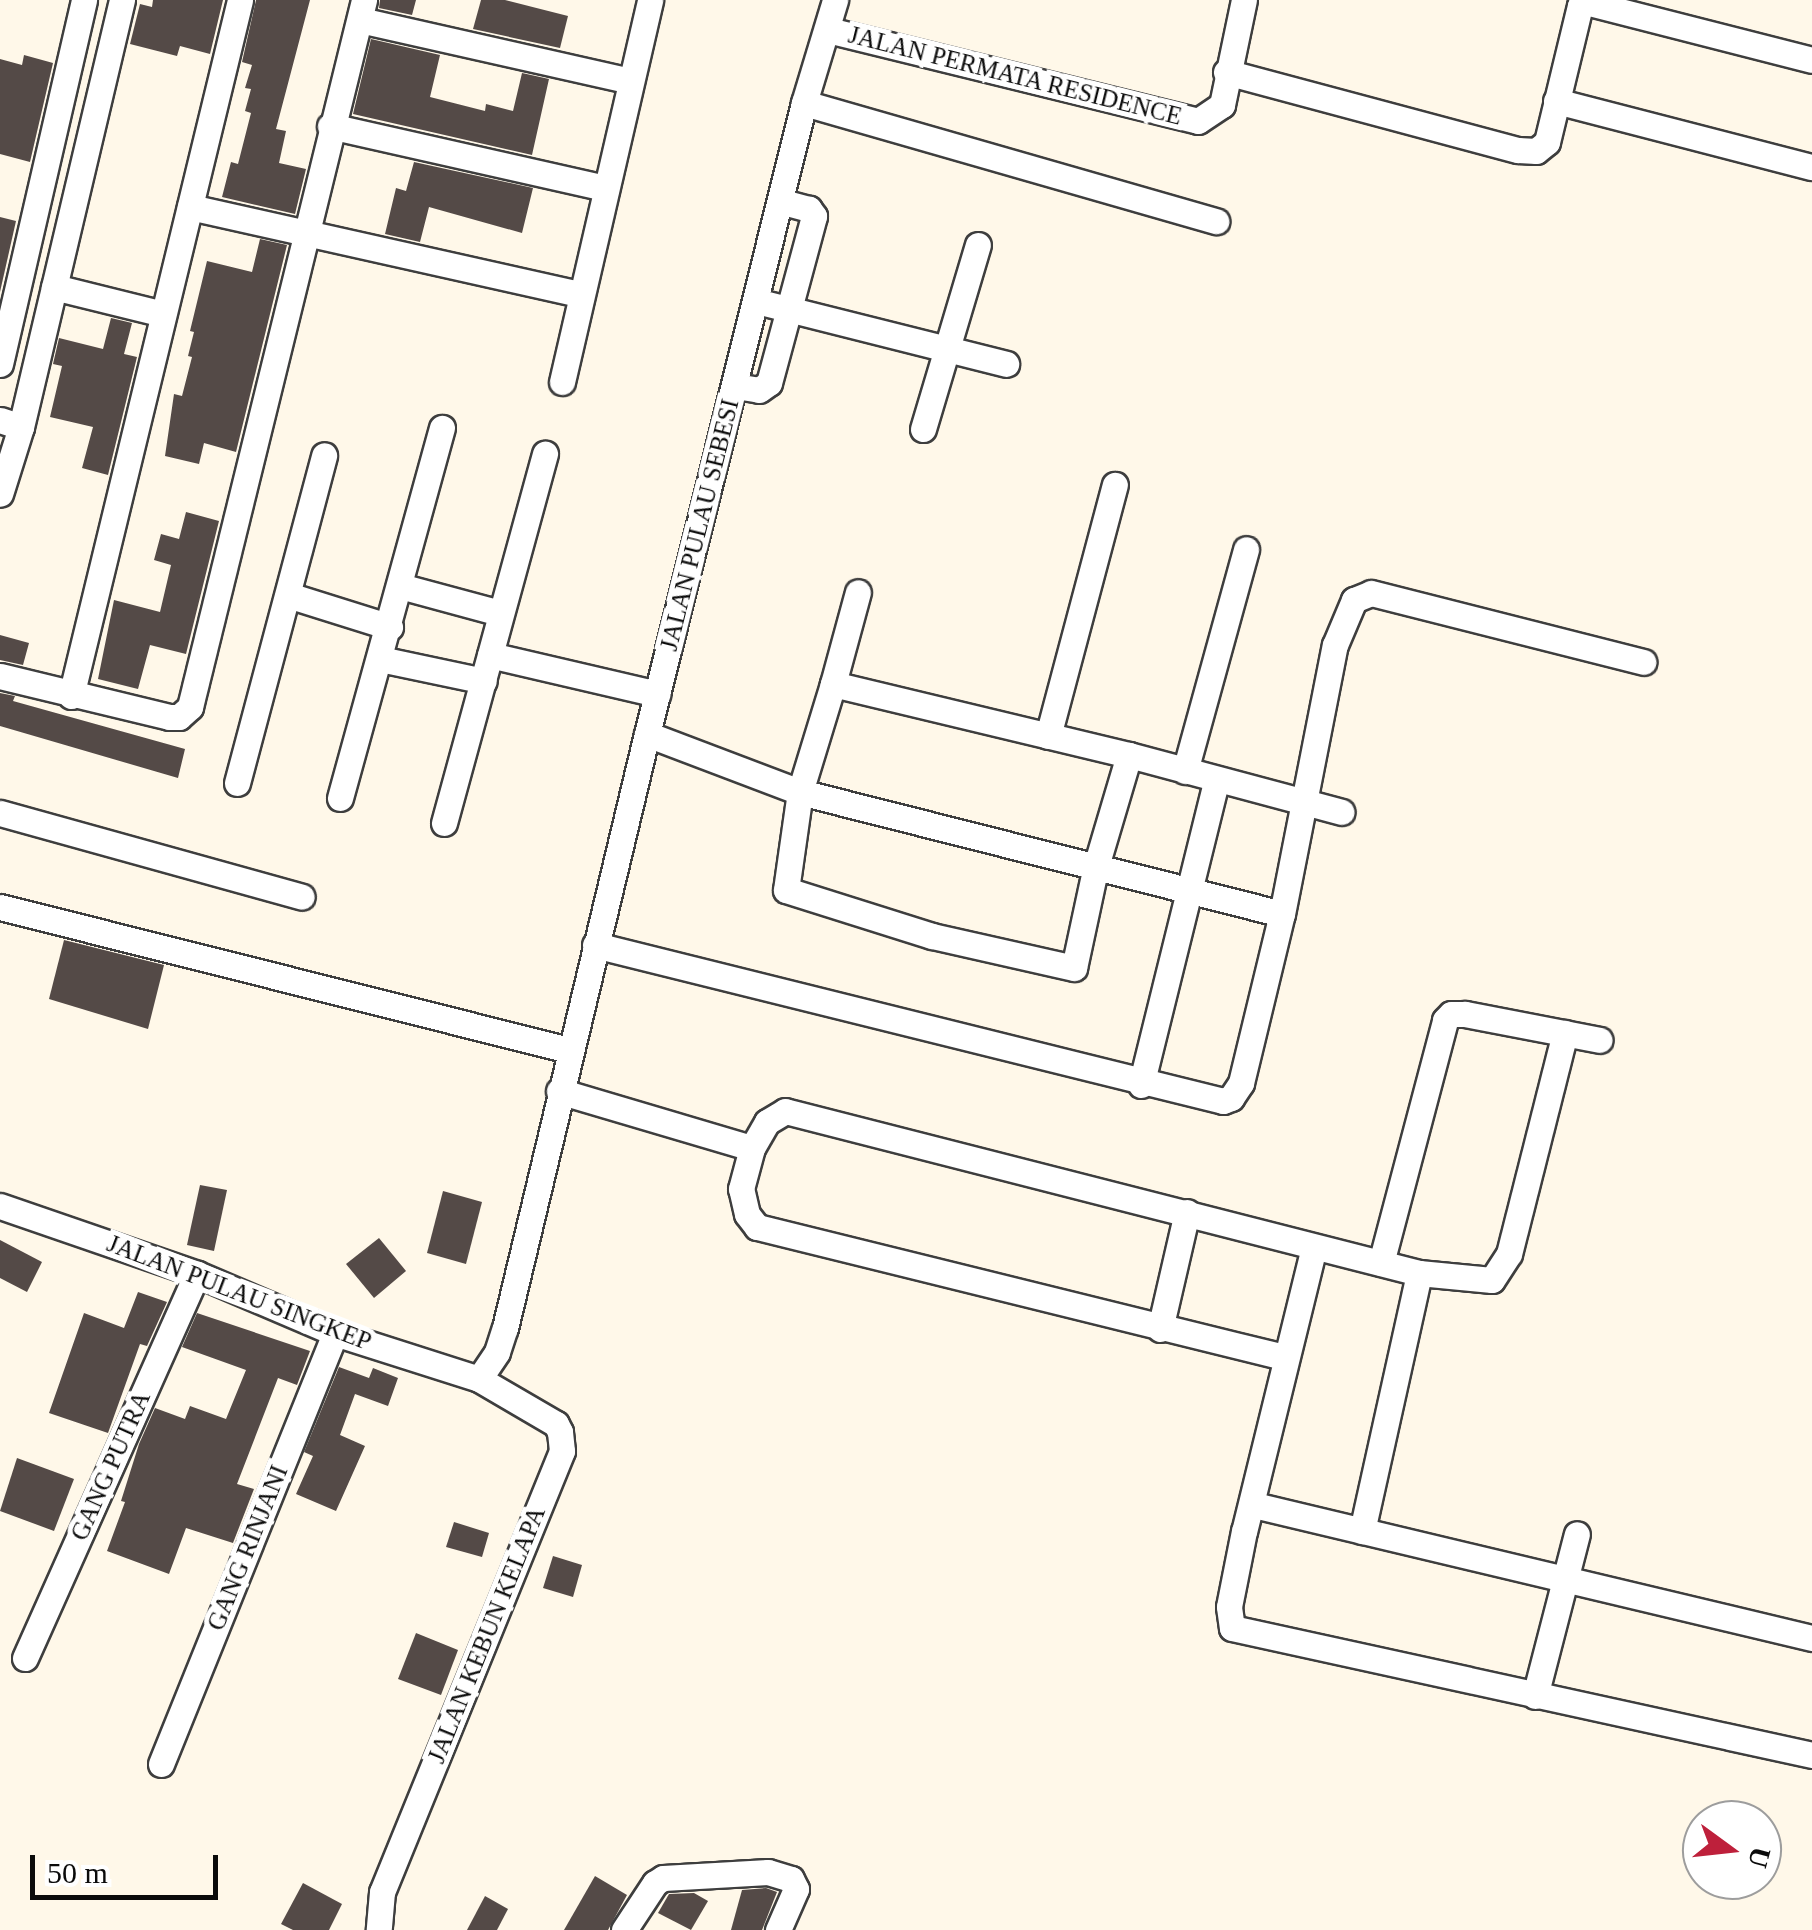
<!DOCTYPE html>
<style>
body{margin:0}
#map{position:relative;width:1812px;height:1930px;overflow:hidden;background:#fff8e9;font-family:Georgia,serif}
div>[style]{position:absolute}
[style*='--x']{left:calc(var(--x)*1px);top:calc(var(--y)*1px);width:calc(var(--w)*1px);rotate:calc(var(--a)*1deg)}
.building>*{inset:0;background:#544a47}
.roads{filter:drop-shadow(2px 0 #3e3e3e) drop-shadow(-2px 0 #3e3e3e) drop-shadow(0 2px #3e3e3e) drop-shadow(0 -2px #3e3e3e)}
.minor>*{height:25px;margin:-12.5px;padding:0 12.5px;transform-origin:12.5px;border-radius:12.5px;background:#fff}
span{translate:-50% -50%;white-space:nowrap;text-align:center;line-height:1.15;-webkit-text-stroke:10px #fff;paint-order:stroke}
.street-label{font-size:25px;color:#0b0b0b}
.north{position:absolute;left:1682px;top:1800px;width:100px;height:100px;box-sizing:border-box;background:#fff;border:2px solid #9d9d9d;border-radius:50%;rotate:105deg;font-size:28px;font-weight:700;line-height:40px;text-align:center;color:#0b0b0b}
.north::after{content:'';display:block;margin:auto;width:35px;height:45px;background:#be203b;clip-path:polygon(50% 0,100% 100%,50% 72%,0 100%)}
.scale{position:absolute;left:30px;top:1855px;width:188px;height:45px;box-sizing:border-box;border:5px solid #0b0b0b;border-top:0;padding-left:12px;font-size:30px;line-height:35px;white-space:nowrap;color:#0b0b0b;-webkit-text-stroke:8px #fff;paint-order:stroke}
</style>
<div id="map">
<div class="building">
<i style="clip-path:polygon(153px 0,223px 0,210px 54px,180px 46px,177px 56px,130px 44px,140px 4px,152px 7px)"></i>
<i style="clip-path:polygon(256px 0,310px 0,276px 129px,286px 131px,279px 163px,306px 169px,295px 214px,222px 197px,231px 162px,238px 164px,251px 113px,245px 111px,251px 89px,245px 88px,252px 65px,242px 62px)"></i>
<i style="clip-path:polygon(380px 0,416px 0,412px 15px,379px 8px)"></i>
<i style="clip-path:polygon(481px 0,505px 0,568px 16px,560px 48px,473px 29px)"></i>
<i style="clip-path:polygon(371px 39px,440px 55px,430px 97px,485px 111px,486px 104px,513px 111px,522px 73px,549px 79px,532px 155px,353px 114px)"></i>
<i style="clip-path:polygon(24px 55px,53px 63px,30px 162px,0 154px,0 59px,22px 65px)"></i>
<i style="clip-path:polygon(414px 162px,533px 188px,522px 233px,429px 207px,420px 242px,385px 234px,396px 188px,406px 191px)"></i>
<i style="clip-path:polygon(0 217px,16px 221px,0 292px)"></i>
<i style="clip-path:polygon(260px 239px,287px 245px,236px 452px,204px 443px,199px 464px,165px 456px,174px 394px,182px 396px,192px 357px,188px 356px,194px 332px,190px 331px,207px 261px,252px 272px)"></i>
<i style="clip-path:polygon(111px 318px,132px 323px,124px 354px,137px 357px,108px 475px,82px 468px,93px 427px,50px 417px,62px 366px,53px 364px,59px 338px,103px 349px)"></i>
<i style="clip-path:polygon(186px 512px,219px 521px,186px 654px,150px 645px,138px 689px,98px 679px,114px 600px,160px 612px,171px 565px,154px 560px,161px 534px,179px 539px)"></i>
<i style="clip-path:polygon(0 635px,29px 643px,23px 665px,0 660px)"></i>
<i style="clip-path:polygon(0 693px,15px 696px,13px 701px,185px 749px,178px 778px,0 726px)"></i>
<i style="clip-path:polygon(64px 940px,164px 965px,148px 1029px,49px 999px)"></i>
<i style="clip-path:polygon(200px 1185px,227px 1190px,214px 1251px,187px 1245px)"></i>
<i style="clip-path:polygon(443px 1191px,482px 1202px,466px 1264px,427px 1253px)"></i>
<i style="clip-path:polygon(379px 1238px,406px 1271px,374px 1298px,346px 1264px)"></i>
<i style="clip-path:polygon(0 1240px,42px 1262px,27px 1292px,0 1278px)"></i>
<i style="clip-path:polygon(138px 1292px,167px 1302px,147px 1346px,140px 1344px,108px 1433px,49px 1413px,84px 1313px,124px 1328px)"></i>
<i style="clip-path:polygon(197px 1313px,310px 1351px,297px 1385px,278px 1378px,237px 1484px,254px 1489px,233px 1543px,186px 1528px,169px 1574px,107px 1551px,125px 1502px,121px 1501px,139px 1444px,155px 1408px,185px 1419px,190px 1406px,226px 1419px,246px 1370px,182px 1347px)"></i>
<i style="clip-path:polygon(339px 1367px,369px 1378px,373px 1368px,398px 1378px,388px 1406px,355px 1394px,340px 1435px,365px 1446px,336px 1511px,296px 1494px,313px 1456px,304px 1452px)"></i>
<i style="clip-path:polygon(17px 1458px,74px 1479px,54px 1531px,0 1511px)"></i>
<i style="clip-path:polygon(454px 1522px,489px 1533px,482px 1557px,446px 1547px)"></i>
<i style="clip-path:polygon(553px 1556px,582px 1565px,573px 1597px,543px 1588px)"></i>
<i style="clip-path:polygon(416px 1633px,458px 1650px,441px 1695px,398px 1679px)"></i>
<i style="clip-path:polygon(595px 1876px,627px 1895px,608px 1930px,564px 1930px)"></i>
<i style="clip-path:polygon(303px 1883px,342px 1904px,329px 1930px,293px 1930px,281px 1924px)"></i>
<i style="clip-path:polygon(766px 1888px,777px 1892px,762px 1930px,731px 1930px,742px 1890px)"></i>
<i style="clip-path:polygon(694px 1893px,708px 1901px,691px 1930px,658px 1913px,669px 1894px)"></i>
<i style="clip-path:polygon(485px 1896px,508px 1909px,497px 1930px,467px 1930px)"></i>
</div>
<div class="roads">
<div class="minor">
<i style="--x:360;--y:20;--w:277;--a:12.7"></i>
<i style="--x:828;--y:30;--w:381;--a:13.8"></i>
<i style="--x:1198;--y:121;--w:29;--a:-34"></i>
<i style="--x:1222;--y:105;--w:107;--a:-78.2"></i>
<i style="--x:1226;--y:72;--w:302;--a:15"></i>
<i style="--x:1518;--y:150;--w:18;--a:3"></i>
<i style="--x:1536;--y:151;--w:14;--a:-39"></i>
<i style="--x:1547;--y:142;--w:140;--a:-76.4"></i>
<i style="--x:1580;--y:6;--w:6;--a:-39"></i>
<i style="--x:1585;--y:2;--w:234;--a:14.3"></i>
<i style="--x:1556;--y:101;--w:264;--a:14.5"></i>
<i style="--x:804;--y:103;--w:429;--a:16"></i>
<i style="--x:330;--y:126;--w:282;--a:12.7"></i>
<i style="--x:190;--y:207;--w:400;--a:12.6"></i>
<i style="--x:54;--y:287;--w:112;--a:13.9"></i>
<i style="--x:756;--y:301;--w:258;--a:14.1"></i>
<i style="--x:0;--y:364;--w:374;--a:-77"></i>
<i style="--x:562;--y:382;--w:392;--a:-77"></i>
<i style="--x:735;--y:386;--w:24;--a:9"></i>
<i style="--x:759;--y:390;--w:12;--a:-35"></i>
<i style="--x:769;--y:383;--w:173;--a:-74.9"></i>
<i style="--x:814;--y:216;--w:9;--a:-126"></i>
<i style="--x:809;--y:209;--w:30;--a:-165"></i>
<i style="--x:0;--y:420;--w:22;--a:18"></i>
<i style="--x:21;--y:427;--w:70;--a:107.4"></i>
<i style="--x:21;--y:427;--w:439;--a:-76.7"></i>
<i style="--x:923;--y:429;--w:192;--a:-73.4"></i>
<i style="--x:400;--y:586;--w:104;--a:15.1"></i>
<i style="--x:288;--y:595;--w:107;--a:17.4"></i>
<i style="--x:490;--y:655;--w:172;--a:13.1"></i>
<i style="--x:380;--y:659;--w:106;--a:11.9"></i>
<i style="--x:0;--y:676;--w:174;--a:13.6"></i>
<i style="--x:169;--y:717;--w:10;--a:0"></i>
<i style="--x:179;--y:717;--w:15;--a:-42"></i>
<i style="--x:190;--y:707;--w:728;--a:-76.17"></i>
<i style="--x:833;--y:684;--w:95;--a:-74.8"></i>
<i style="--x:71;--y:696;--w:716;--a:-76.35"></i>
<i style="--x:647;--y:734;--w:164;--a:20.8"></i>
<i style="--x:800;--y:792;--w:497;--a:14.2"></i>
<i style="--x:1048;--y:736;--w:260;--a:-75.1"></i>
<i style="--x:1129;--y:755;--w:120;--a:106.5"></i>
<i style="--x:1095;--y:870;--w:100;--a:102.1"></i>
<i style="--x:1074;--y:968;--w:146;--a:-167.3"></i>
<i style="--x:932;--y:936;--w:153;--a:-162.5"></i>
<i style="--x:786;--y:890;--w:99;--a:-81.9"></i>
<i style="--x:800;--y:792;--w:113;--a:-73"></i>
<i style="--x:833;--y:684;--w:304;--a:13.5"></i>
<i style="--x:1129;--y:755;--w:220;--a:15"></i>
<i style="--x:1185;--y:771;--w:230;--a:-74.6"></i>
<i style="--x:237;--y:783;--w:339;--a:-75.1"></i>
<i style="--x:340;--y:798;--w:384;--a:-74.6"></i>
<i style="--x:0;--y:813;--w:313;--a:15.5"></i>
<i style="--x:444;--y:823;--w:383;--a:-74.7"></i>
<i style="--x:0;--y:907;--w:587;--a:14.11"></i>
<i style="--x:595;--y:945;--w:647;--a:13.95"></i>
<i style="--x:1223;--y:1101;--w:9;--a:-21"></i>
<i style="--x:1231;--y:1098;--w:18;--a:-56"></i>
<i style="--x:1241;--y:1083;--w:174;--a:-76.4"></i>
<i style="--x:1282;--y:914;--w:274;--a:-78.9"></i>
<i style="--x:1335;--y:645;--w:49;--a:-67.1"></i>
<i style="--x:1354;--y:600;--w:18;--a:-22"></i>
<i style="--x:1371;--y:593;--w:281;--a:14.2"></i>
<i style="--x:1141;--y:1085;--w:315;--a:-76.1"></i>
<i style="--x:559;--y:1091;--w:201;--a:16.5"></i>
<i style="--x:0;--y:1206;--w:208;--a:19"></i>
<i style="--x:197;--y:1274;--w:150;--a:23.1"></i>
<i style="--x:335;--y:1333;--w:151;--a:17.7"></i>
<i style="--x:479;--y:1379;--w:89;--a:30.3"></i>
<i style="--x:556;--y:1424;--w:9;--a:63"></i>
<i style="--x:560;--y:1432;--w:19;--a:84"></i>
<i style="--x:562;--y:1451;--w:476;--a:112.2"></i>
<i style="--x:382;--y:1892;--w:38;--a:95"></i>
<i style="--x:1314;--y:1247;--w:292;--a:103.8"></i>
<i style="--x:1244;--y:1531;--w:77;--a:101.2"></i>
<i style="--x:1229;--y:1607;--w:21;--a:82"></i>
<i style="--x:1232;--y:1628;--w:594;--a:12.35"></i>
<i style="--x:1381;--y:1263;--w:251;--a:-75.2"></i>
<i style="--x:1445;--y:1020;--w:8;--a:-45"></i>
<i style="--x:1451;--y:1014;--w:14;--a:0"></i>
<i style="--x:1465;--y:1014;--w:137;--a:10.9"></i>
<i style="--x:1160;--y:1329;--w:120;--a:-77"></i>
<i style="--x:1284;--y:1357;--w:543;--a:-166.14"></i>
<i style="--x:757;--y:1227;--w:16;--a:-128"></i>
<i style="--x:747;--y:1214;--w:26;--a:-103"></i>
<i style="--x:741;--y:1189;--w:42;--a:-75"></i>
<i style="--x:752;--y:1148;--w:30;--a:-60"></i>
<i style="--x:767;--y:1122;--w:21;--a:-31"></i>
<i style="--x:785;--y:1111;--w:654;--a:14.33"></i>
<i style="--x:1419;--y:1273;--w:73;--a:5.5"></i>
<i style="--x:1492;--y:1280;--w:31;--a:-57"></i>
<i style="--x:1509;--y:1254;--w:228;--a:-75.8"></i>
<i style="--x:479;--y:1379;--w:32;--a:-56"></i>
<i style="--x:497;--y:1352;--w:25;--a:-72"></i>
<i style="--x:505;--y:1328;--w:611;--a:-76.56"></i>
<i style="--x:647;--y:734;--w:650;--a:-76.03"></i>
<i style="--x:804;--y:103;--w:108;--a:-73.2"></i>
<i style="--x:1254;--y:1505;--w:574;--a:13.41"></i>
<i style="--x:1362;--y:1531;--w:264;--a:-77.5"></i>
<i style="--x:25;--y:1658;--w:421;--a:-65.9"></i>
<i style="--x:1535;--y:1696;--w:167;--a:-75.5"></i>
<i style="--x:161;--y:1764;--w:465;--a:-68"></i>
<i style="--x:624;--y:1930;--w:56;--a:-56.6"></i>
<i style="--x:655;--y:1883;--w:9;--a:-32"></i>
<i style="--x:663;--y:1878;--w:105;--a:-3.3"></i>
<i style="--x:768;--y:1872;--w:24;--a:17"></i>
<i style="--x:791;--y:1879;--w:11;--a:63"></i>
<i style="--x:796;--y:1889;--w:45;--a:113.7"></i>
</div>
</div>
<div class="street-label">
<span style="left:1015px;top:76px;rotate:14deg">JALAN PERMATA RESIDENCE</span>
<span style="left:700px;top:525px;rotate:-76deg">JALAN PULAU SEBESI</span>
<span style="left:239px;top:1293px;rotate:21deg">JALAN PULAU SINGKEP</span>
<span style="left:111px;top:1466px;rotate:-66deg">GANG PUTRA</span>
<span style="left:248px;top:1548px;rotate:-68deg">GANG RINJANI</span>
<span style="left:487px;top:1635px;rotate:-68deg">JALAN KEBUN KELAPA</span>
</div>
<div class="north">U</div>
<div class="scale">50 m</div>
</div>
